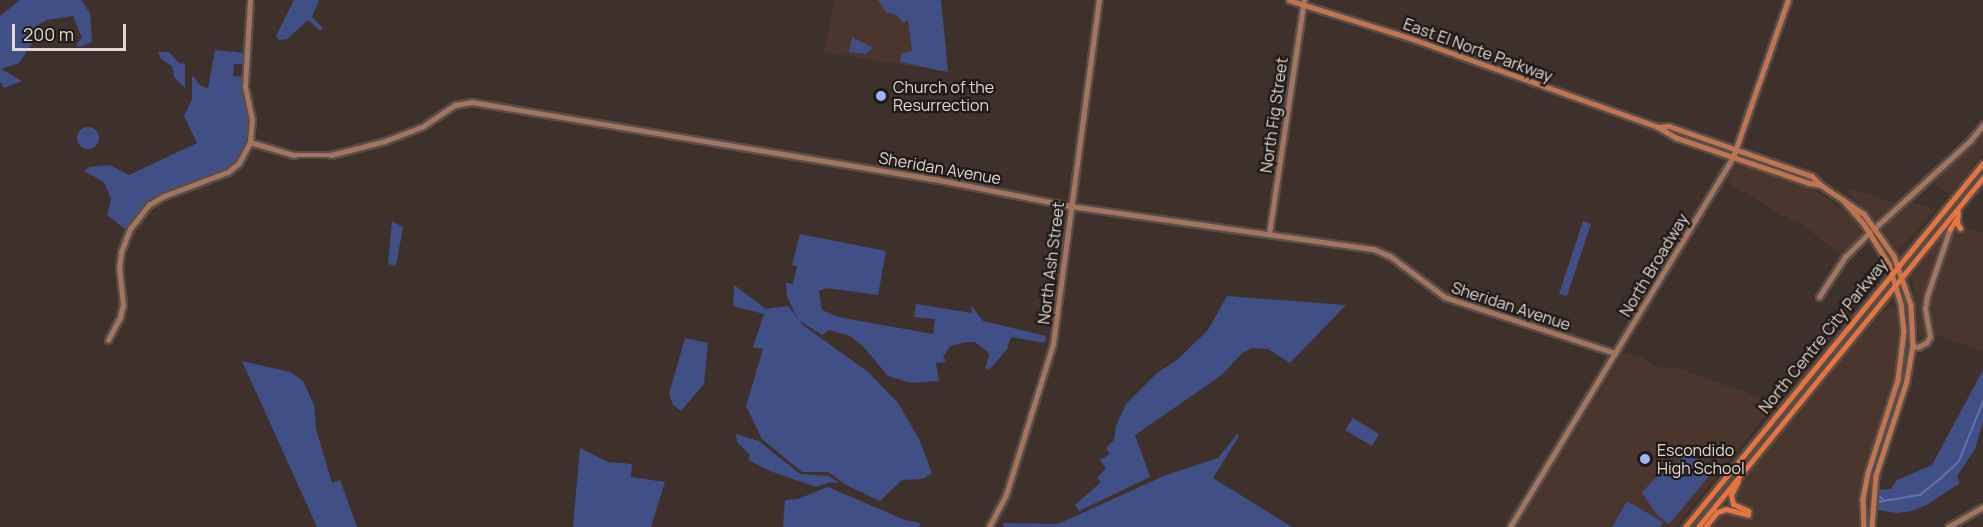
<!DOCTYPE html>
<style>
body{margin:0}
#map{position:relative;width:1983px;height:527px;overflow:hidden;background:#3e302a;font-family:Manrope,sans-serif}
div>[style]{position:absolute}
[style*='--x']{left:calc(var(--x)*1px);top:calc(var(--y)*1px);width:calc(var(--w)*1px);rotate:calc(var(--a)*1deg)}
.built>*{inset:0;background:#4b362d}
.green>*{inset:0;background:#405087}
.round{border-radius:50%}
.stream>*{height:1.5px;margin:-0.75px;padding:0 0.75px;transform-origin:0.75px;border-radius:0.75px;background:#5e72b5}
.roads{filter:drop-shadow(2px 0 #594d48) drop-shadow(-2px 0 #594d48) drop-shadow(0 2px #594d48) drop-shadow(0 -2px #594d48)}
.secondary>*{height:4.5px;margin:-2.25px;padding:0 2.25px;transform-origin:2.25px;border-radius:2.25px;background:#a27560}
.primary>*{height:4.5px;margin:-2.25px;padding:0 2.25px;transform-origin:2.25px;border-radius:2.25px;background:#bf7551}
.highway>*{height:5px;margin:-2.5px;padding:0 2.5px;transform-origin:2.5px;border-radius:2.5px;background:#e5743e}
.dots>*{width:16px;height:16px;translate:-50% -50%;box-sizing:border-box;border:3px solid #201a17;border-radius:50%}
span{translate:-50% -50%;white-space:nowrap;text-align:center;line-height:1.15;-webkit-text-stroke:4.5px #201a17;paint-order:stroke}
.street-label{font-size:16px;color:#e0d7d3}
.poi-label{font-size:16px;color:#e0d7d3}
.left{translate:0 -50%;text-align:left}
.scale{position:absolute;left:12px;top:24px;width:114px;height:27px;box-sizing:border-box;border:3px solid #e0d7d3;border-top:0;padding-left:8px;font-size:18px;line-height:21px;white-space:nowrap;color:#e0d7d3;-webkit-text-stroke:4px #201a17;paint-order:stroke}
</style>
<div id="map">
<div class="built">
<i style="clip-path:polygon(835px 0,941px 0,948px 72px,824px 52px)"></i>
<i style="clip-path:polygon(1983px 134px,1983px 154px,1949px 195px,1933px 182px)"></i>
<i style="clip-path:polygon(1742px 164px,1796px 182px,1821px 194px,1852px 218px,1862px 230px,1862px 234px,1842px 256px,1797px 220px,1794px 222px,1727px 182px,1736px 166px)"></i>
<i style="clip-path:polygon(1852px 189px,1896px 203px,1875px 219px,1848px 193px)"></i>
<i style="clip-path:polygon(1911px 202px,1936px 209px,1898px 251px,1883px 229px)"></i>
<i style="clip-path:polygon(1953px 223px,1983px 233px,1983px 351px,1929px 333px,1927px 296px)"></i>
<i style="clip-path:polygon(1939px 239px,1942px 241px,1925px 294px,1924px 313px,1927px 334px,1924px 339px,1919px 335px,1912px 277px)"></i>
<i style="clip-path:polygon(1907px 304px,1908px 355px,1903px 381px,1872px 474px,1867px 499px,1868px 527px,1707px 527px,1745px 473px,1851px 345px,1888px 308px)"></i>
<i style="clip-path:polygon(1624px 352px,1643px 358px,1657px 367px,1677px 368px,1776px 403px,1675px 527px,1517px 527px)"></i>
</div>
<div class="green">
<i style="clip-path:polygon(20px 0,81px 0,90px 13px,92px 42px,79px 47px,76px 45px,82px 38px,73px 16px,47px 20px,33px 28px,40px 38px,33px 42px,19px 63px,1px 69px,22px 81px,4px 88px,0 82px,0 16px)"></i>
<i style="clip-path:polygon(294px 0,319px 0,312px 17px,323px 28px,320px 31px,308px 20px,287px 39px,279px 40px,276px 36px)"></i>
<i style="clip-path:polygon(878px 0,941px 0,948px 72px,900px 62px,902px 53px,912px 51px,908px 20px,903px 23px,897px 15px,886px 12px)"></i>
<i style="clip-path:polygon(852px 37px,873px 48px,865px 54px,849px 52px)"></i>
<i style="clip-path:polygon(215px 50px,244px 53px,244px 64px,234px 64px,233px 76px,243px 77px,243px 99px,249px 121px,247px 145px,229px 169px,154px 199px,125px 229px,107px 215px,111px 199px,104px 182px,84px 171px,90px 167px,110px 165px,129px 175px,197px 143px,184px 116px,192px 99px,192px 75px,200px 85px,208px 89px)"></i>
<i style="clip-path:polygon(158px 52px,169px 52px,179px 63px,185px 64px,185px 88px,174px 77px,172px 66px,161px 59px)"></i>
<i class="round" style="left:77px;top:127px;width:22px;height:22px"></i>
<i style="clip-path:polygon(392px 221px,403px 227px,396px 266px,388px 264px)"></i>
<i style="clip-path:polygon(1583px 221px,1591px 224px,1567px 296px,1559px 294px)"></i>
<i style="clip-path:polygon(800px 234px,886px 251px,878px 295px,826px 288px,819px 291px,822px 310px,838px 317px,933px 334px,935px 319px,914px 317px,916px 304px,972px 313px,971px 305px,983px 321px,1046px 336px,1045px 343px,1011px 337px,1007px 349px,989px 370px,985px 368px,990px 354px,975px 342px,967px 342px,950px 346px,943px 357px,946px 362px,936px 363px,939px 381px,911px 383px,888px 376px,863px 346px,850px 336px,829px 330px,822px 335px,800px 321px,794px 312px,787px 296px,786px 283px,793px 284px,797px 266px,792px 265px)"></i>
<i style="clip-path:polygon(734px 285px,766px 309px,788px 306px,804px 326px,868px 372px,898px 403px,919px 439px,932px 473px,923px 479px,902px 480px,880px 501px,846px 485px,828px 472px,802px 472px,762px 439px,746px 406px,763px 349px,753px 347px,764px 314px,733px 306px)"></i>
<i style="clip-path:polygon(1227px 296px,1346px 305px,1290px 363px,1268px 349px,1253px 348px,1242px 353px,1222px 375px,1135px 435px,1150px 477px,1079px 511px,1075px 505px,1101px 482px,1097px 478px,1106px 468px,1100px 460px,1110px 454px,1106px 448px,1114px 440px,1116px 426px,1126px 404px,1157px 373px,1177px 360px,1208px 330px)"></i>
<i style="clip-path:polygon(685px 338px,708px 343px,704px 384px,681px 411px,673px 405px,669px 394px)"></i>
<i style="clip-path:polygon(242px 361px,290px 372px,303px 381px,314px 405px,316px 429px,332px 483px,340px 480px,357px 527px,317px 527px)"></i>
<i style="clip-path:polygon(1983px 370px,1983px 422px,1975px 449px,1957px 476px,1960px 483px,1927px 505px,1912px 511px,1897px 513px,1877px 510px,1879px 490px,1891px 489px,1897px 480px,1932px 465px)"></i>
<i style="clip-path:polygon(1353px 418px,1379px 434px,1372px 446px,1345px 430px)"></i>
<i style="clip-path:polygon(736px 434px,759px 441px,800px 474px,829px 476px,839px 483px,830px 482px,816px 487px,770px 471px,748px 460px,750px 455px,737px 442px)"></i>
<i style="clip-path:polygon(1237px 434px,1239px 436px,1213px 478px,1292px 527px,1004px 527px,1003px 523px,1058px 524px,1166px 475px,1218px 458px)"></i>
<i style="clip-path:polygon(580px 448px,608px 462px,632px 464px,631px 477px,665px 482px,651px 527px,573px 527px)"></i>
<i style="clip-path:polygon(1691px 452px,1711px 474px,1669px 524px,1658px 516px,1642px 493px,1653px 480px)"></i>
<i style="clip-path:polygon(828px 487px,905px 520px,921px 523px,919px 527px,783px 527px,785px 500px,798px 499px)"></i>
<i style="clip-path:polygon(1627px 501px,1663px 522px,1660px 527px,1612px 527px)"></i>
</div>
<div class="stream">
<i style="--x:1879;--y:496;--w:5;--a:37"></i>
<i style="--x:1878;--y:502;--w:43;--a:-9.5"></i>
<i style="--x:1920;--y:495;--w:26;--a:-39"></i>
<i style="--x:1940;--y:479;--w:26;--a:-43"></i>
<i style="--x:1959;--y:461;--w:64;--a:-67.9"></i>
</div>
<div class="roads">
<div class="secondary">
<i style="--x:250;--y:142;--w:46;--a:16.5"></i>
<i style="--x:294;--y:155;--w:37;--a:0"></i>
<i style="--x:331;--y:155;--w:56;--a:-14.5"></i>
<i style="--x:385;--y:141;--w:40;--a:-21"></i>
<i style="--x:422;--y:127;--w:40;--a:-34"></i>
<i style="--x:455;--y:105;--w:17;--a:-10"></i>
<i style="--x:472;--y:102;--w:468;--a:9.5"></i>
<i style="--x:934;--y:179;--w:139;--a:11.2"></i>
<i style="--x:1070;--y:206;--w:307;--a:8.1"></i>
<i style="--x:1374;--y:249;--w:17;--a:24"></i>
<i style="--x:1390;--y:256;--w:69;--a:36.7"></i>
<i style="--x:1445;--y:297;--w:179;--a:18.2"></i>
<i style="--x:1876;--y:227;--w:127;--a:-42.5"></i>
<i style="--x:1970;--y:141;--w:21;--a:-51"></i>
<i style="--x:1269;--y:234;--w:237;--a:-81.5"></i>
<i style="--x:1819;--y:297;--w:48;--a:-57"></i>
<i style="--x:1845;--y:257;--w:35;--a:-45"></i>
<i style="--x:108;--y:340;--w:26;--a:-62"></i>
<i style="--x:120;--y:317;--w:12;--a:-76"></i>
<i style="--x:123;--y:305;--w:36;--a:-96"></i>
<i style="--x:119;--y:269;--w:17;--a:-83"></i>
<i style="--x:121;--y:252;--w:25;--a:-69"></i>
<i style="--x:130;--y:229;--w:31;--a:-52"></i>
<i style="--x:149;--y:205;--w:17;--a:-31"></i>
<i style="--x:164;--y:196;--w:68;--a:-20.6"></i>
<i style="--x:228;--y:172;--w:14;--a:-39"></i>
<i style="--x:239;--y:163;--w:24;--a:-62"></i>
<i style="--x:250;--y:142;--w:22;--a:-85"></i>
<i style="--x:252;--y:120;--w:34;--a:-102"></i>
<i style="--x:245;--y:87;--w:87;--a:-86.7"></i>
<i style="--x:1913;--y:346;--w:5;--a:11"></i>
<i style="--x:1918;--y:347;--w:9;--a:-27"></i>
<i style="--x:1926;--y:343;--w:7;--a:-56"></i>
<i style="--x:1930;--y:337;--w:28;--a:-100"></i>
<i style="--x:1925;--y:309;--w:13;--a:-81"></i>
<i style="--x:1927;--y:296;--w:71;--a:-71.1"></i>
<i style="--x:989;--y:527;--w:36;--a:-62"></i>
<i style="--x:1006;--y:495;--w:158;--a:-72.7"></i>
<i style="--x:1053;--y:344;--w:347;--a:-82.4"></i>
<i style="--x:1510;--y:527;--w:432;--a:-58.9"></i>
<i style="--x:1948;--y:527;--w:40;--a:-29.7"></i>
</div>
<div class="primary">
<i style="--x:1289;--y:0;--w:127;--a:17.4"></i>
<i style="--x:1410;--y:38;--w:263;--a:19.7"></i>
<i style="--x:1658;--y:127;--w:22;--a:30"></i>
<i style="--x:1677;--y:138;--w:139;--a:18.8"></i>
<i style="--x:1809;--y:183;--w:12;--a:9"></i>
<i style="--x:1658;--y:127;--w:11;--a:-5"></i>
<i style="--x:1669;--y:126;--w:151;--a:19.3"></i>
<i style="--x:1812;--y:176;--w:13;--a:45"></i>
<i style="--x:1821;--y:185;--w:52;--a:34"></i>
<i style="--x:1864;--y:214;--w:52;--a:54.5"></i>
<i style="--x:1894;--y:256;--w:52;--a:70.9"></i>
<i style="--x:1911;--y:305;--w:41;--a:87.2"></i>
<i style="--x:1913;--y:346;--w:36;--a:100"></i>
<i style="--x:1907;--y:381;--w:100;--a:108.1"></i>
<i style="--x:1876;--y:476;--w:51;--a:94.5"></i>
<i style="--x:1733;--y:157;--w:166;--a:-70.7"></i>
<i style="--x:1844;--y:201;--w:30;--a:49"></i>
<i style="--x:1864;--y:224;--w:47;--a:58"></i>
<i style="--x:1889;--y:264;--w:42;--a:73.3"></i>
<i style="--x:1901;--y:304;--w:27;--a:84"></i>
<i style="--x:1904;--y:331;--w:49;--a:97"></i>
<i style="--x:1898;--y:380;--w:98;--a:107.9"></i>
<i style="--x:1868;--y:473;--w:26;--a:101"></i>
<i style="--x:1863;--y:499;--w:28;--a:88"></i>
</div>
<div class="highway">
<i style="--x:1958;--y:212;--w:11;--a:95"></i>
<i style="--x:1957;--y:223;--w:6;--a:59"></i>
<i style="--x:1950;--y:229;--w:13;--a:-58"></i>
<i style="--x:1738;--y:481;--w:16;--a:117"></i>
<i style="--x:1731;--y:495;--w:9;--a:77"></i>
<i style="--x:1733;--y:504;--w:17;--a:24"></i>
<i style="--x:1685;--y:527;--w:470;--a:-50.7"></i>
<i style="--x:1698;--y:527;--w:451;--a:-50.8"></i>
<i style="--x:1705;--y:527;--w:19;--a:-51"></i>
<i style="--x:1717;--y:512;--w:9;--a:-18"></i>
<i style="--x:1726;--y:509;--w:23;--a:15"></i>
</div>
</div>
<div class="dots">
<i style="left:881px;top:96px;background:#9db4fd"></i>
<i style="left:1645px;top:459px;background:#9db4fd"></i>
</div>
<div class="street-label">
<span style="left:1478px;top:50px;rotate:20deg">East El Norte Parkway</span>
<span style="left:1274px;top:115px;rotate:-82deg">North Fig Street</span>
<span style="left:940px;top:168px;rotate:10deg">Sheridan Avenue</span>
<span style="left:1051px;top:263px;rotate:-83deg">North Ash Street</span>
<span style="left:1654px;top:265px;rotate:-59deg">North Broadway</span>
<span style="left:1511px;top:306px;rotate:18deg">Sheridan Avenue</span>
<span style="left:1823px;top:336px;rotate:-51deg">North Centre City Parkway</span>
</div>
<div class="poi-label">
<span class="left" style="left:893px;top:96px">Church of the<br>Resurrection</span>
<span class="left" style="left:1657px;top:459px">Escondido<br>High School</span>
</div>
<div class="scale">200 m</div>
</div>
